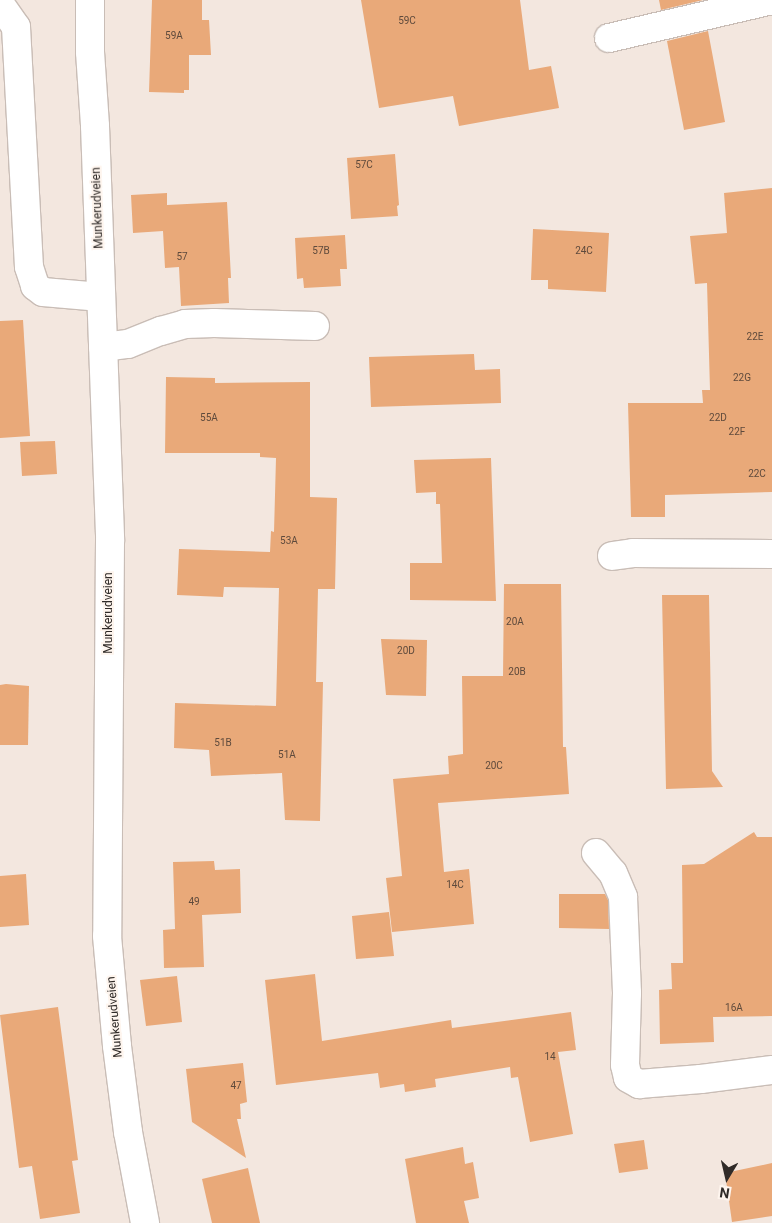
<!DOCTYPE html>
<style>
body{margin:0}
#map{position:relative;width:772px;height:1223px;overflow:hidden;background:#f3e7df;font-family:Roboto,sans-serif}
div>[style]{position:absolute}
[style*='--x']{left:calc(var(--x)*1px);top:calc(var(--y)*1px);width:calc(var(--w)*1px);rotate:calc(var(--a)*1deg)}
.building>*{inset:0;background:#e9a979}
.roads{filter:drop-shadow(1px 0 #c9bdb6) drop-shadow(-1px 0 #c9bdb6) drop-shadow(0 1px #c9bdb6) drop-shadow(0 -1px #c9bdb6)}
.minor>*{height:28px;margin:-14px;padding:0 14px;transform-origin:14px;border-radius:14px;background:#fff}
span{translate:-50% -50%;white-space:nowrap;text-align:center;line-height:1.15;-webkit-text-stroke:4px #fef5ee;paint-order:stroke}
.number-label{font-size:10px;color:#5e4a3c}
.number-label span{-webkit-text-stroke-width:0}
.street-label{font-size:12px;color:#302b28}
.north{position:absolute;left:702px;top:1153px;width:50px;height:50px;-webkit-text-stroke:4px #fef5ee;paint-order:stroke;rotate:189deg;font-size:14px;font-weight:700;line-height:20px;text-align:center;color:#302b28}
.north::after{content:'';display:block;margin:auto;width:18px;height:22px;background:#302b28;clip-path:polygon(50% 0,100% 100%,50% 72%,0 100%)}
</style>
<div id="map">
<div class="building">
<i style="clip-path:polygon(152px 0,202px 0,202px 20px,209px 20px,211px 55px,189px 55px,189px 90px,184px 90px,184px 93px,149px 92px)"></i>
<i style="clip-path:polygon(361px 0,520px 0,529px 70px,551px 66px,559px 108px,459px 126px,453px 96px,379px 108px)"></i>
<i style="clip-path:polygon(659px 0,703px 0,661px 10px)"></i>
<i style="clip-path:polygon(708px 31px,725px 122px,684px 130px,667px 41px)"></i>
<i style="clip-path:polygon(395px 154px,399px 205px,397px 206px,398px 216px,351px 219px,347px 158px)"></i>
<i style="clip-path:polygon(772px 188px,772px 492px,665px 495px,665px 517px,631px 517px,628px 403px,703px 403px,702px 390px,710px 390px,707px 283px,695px 284px,690px 236px,727px 233px,724px 193px)"></i>
<i style="clip-path:polygon(167px 193px,167px 205px,227px 202px,231px 278px,228px 278px,229px 303px,181px 306px,179px 267px,165px 268px,163px 231px,133px 233px,131px 195px)"></i>
<i style="clip-path:polygon(533px 229px,609px 233px,606px 292px,548px 289px,548px 280px,531px 280px)"></i>
<i style="clip-path:polygon(345px 235px,347px 269px,340px 269px,341px 286px,304px 288px,303px 278px,297px 279px,295px 238px)"></i>
<i style="clip-path:polygon(23px 320px,30px 436px,0 438px,0 321px)"></i>
<i style="clip-path:polygon(474px 354px,475px 370px,500px 369px,501px 403px,371px 407px,369px 357px)"></i>
<i style="clip-path:polygon(166px 377px,215px 378px,215px 383px,310px 382px,310px 497px,337px 498px,335px 589px,318px 589px,316px 682px,323px 682px,320px 821px,285px 820px,282px 773px,211px 776px,209px 750px,174px 748px,175px 703px,276px 706px,279px 588px,224px 587px,223px 597px,177px 595px,179px 549px,270px 552px,271px 531px,274px 532px,276px 458px,260px 457px,260px 453px,165px 453px)"></i>
<i style="clip-path:polygon(55px 441px,57px 474px,22px 476px,20px 442px)"></i>
<i style="clip-path:polygon(491px 458px,496px 601px,410px 600px,410px 563px,442px 563px,440px 504px,436px 504px,436px 492px,416px 493px,414px 460px)"></i>
<i style="clip-path:polygon(504px 584px,561px 584px,563px 747px,566px 747px,569px 794px,438px 803px,444px 872px,469px 869px,474px 924px,392px 932px,386px 878px,402px 876px,393px 779px,449px 774px,448px 756px,463px 754px,462px 676px,503px 676px)"></i>
<i style="clip-path:polygon(662px 595px,709px 595px,712px 771px,723px 787px,666px 789px)"></i>
<i style="clip-path:polygon(381px 639px,427px 640px,426px 696px,386px 695px)"></i>
<i style="clip-path:polygon(6px 684px,29px 686px,28px 745px,0 745px,0 685px)"></i>
<i style="clip-path:polygon(754px 832px,757px 837px,772px 837px,772px 1016px,713px 1017px,714px 1042px,660px 1044px,659px 990px,672px 989px,671px 963px,683px 963px,682px 865px,704px 864px)"></i>
<i style="clip-path:polygon(214px 861px,215px 870px,240px 869px,241px 913px,202px 915px,204px 967px,164px 968px,163px 930px,175px 929px,173px 862px)"></i>
<i style="clip-path:polygon(26px 874px,29px 925px,0 927px,0 876px)"></i>
<i style="clip-path:polygon(559px 894px,605px 894px,608px 900px,609px 929px,559px 928px)"></i>
<i style="clip-path:polygon(389px 912px,394px 956px,356px 959px,352px 916px)"></i>
<i style="clip-path:polygon(315px 974px,322px 1041px,451px 1020px,452px 1028px,571px 1012px,576px 1050px,558px 1052px,573px 1134px,530px 1142px,518px 1077px,511px 1078px,510px 1067px,435px 1079px,436px 1087px,405px 1092px,404px 1084px,380px 1088px,378px 1073px,276px 1085px,265px 980px)"></i>
<i style="clip-path:polygon(177px 976px,182px 1022px,146px 1026px,140px 980px)"></i>
<i style="clip-path:polygon(58px 1007px,78px 1160px,72px 1161px,80px 1213px,40px 1219px,32px 1166px,19px 1168px,0 1015px)"></i>
<i style="clip-path:polygon(243px 1063px,247px 1102px,240px 1104px,241px 1119px,237px 1119px,246px 1158px,192px 1122px,186px 1069px)"></i>
<i style="clip-path:polygon(644px 1140px,648px 1169px,619px 1173px,614px 1144px)"></i>
<i style="clip-path:polygon(463px 1147px,465px 1164px,473px 1162px,479px 1198px,464px 1201px,469px 1223px,416px 1223px,405px 1159px)"></i>
<i style="clip-path:polygon(772px 1163px,772px 1216px,732px 1222px,725px 1173px)"></i>
<i style="clip-path:polygon(248px 1168px,260px 1223px,212px 1223px,202px 1179px)"></i>
</div>
<div class="roads">
<div class="minor">
<i style="--x:90;--y:0;--w:52;--a:90"></i>
<i style="--x:90;--y:52;--w:74;--a:86.1"></i>
<i style="--x:95;--y:126;--w:415;--a:87.9"></i>
<i style="--x:110;--y:541;--w:395;--a:90.4"></i>
<i style="--x:107;--y:936;--w:110;--a:84.8"></i>
<i style="--x:117;--y:1046;--w:87;--a:82.7"></i>
<i style="--x:128;--y:1132;--w:93;--a:79.4"></i>
<i style="--x:0;--y:4;--w:28;--a:55"></i>
<i style="--x:16;--y:27;--w:240;--a:86.9"></i>
<i style="--x:29;--y:267;--w:20;--a:72"></i>
<i style="--x:35;--y:286;--w:10;--a:37"></i>
<i style="--x:43;--y:292;--w:58;--a:4.9"></i>
<i style="--x:609;--y:38;--w:167;--a:-13.1"></i>
<i style="--x:103;--y:347;--w:25;--a:-7"></i>
<i style="--x:128;--y:344;--w:35;--a:-22"></i>
<i style="--x:161;--y:331;--w:25;--a:-16"></i>
<i style="--x:185;--y:324;--w:29;--a:-2"></i>
<i style="--x:214;--y:323;--w:101;--a:1.7"></i>
<i style="--x:612;--y:556;--w:21;--a:-8"></i>
<i style="--x:633;--y:553;--w:139;--a:0.4"></i>
<i style="--x:596;--y:853;--w:26;--a:50"></i>
<i style="--x:613;--y:873;--w:26;--a:67"></i>
<i style="--x:623;--y:897;--w:96;--a:87.6"></i>
<i style="--x:627;--y:993;--w:72;--a:91.6"></i>
<i style="--x:625;--y:1065;--w:13;--a:77"></i>
<i style="--x:628;--y:1078;--w:13;--a:29"></i>
<i style="--x:639;--y:1084;--w:62;--a:-4.6"></i>
<i style="--x:701;--y:1079;--w:72;--a:-7.2"></i>
</div>
</div>
<div class="number-label">
<span style="left:407px;top:21px">59C</span>
<span style="left:174px;top:36px">59A</span>
<span style="left:364px;top:165px">57C</span>
<span style="left:321px;top:251px">57B</span>
<span style="left:584px;top:251px">24C</span>
<span style="left:182px;top:257px">57</span>
<span style="left:755px;top:337px">22E</span>
<span style="left:742px;top:378px">22G</span>
<span style="left:209px;top:418px">55A</span>
<span style="left:718px;top:418px">22D</span>
<span style="left:737px;top:432px">22F</span>
<span style="left:757px;top:474px">22C</span>
<span style="left:289px;top:541px">53A</span>
<span style="left:515px;top:622px">20A</span>
<span style="left:406px;top:651px">20D</span>
<span style="left:517px;top:672px">20B</span>
<span style="left:223px;top:743px">51B</span>
<span style="left:287px;top:755px">51A</span>
<span style="left:494px;top:766px">20C</span>
<span style="left:455px;top:885px">14C</span>
<span style="left:194px;top:902px">49</span>
<span style="left:734px;top:1008px">16A</span>
<span style="left:550px;top:1057px">14</span>
<span style="left:236px;top:1086px">47</span>
</div>
<div class="street-label">
<span style="left:98px;top:208px;rotate:-92deg">Munkerudveien</span>
<span style="left:109px;top:613px;rotate:-90deg">Munkerudveien</span>
<span style="left:115px;top:1017px;rotate:-95deg">Munkerudveien</span>
</div>
<div class="north">N</div>
</div>
